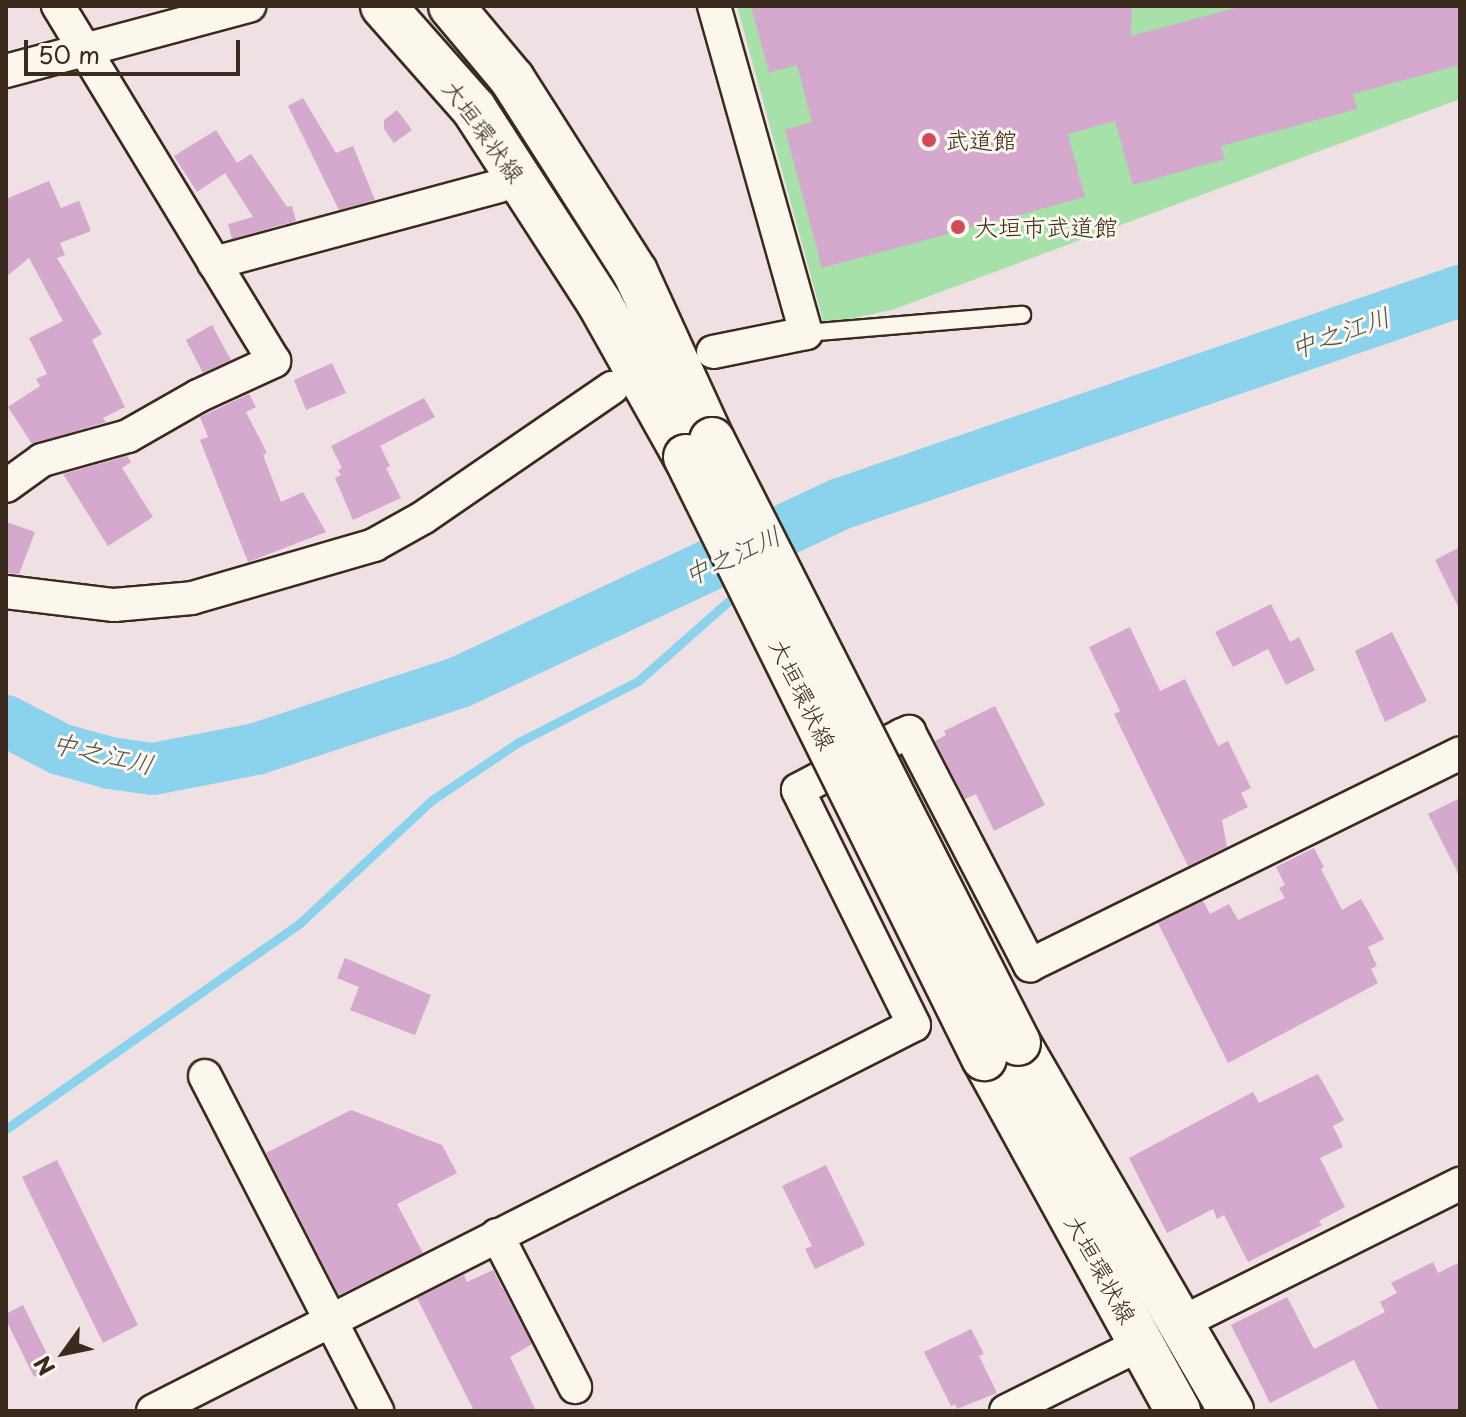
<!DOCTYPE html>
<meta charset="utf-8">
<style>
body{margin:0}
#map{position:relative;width:1466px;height:1417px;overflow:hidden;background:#efe0e3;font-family:"Playpen Sans","Klee One",sans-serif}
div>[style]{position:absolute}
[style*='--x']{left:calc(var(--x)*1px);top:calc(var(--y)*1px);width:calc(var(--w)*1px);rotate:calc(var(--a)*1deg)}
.green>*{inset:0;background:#a5e1a8}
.stream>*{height:9px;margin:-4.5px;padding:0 4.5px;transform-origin:4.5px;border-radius:4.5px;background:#8bd3ec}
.river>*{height:52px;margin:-26px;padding:0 26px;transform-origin:26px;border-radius:26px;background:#8bd3ec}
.building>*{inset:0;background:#d4a9cd}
.roads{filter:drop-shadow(2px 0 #3b2a1e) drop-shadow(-2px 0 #3b2a1e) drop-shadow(0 2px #3b2a1e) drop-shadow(0 -2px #3b2a1e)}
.service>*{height:16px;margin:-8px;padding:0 8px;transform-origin:8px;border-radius:8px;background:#fbf7ec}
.minor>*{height:32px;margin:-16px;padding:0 16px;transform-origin:16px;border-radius:16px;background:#fbf7ec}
.primary>*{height:44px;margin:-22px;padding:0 22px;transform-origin:22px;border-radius:22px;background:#fbf7ec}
.bridges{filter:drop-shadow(2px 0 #3b2a1e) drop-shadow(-2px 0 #3b2a1e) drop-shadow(0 2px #3b2a1e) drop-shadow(0 -2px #3b2a1e)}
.primary-bridge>*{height:44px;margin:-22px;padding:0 22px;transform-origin:22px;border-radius:22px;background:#fbf7ec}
.dots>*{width:22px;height:22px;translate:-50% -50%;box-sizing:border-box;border:4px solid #fbf7ec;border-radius:50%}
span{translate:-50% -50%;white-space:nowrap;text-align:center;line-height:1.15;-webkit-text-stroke:6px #fbf7ec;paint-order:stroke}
.street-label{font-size:24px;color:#3b2a1e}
.poi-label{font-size:24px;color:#3b2a1e}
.left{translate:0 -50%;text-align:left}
.water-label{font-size:26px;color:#4f5452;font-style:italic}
.frame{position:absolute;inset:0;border:8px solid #3b2a1e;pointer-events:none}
.north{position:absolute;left:24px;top:1313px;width:80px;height:80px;-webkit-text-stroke:6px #fbf7ec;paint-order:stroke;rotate:237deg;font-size:22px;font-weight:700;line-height:32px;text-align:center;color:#3b2a1e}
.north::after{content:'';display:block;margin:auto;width:28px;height:36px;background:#3b2a1e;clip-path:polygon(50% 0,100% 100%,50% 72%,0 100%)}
.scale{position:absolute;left:24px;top:40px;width:216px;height:36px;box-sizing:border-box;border:4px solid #3b2a1e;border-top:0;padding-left:10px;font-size:24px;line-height:28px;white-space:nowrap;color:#3b2a1e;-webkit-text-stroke:6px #fbf7ec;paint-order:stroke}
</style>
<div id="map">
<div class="green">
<i style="clip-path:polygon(737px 6px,1460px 6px,1460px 99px,892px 310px,824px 324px)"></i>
</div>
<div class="stream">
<i style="--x:784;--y:553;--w:74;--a:-41.2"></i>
<i style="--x:6;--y:1129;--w:359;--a:-35"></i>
<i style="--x:300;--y:923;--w:180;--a:-43"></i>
<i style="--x:432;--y:800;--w:102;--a:-33.8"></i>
<i style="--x:517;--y:743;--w:136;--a:-27.1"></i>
<i style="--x:638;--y:681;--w:135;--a:-41.4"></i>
</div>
<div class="river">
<i style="--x:6;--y:721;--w:61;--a:27.4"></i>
<i style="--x:60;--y:749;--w:52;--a:15.6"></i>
<i style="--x:110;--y:763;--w:43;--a:7.9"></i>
<i style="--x:153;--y:769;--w:105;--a:-11"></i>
<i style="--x:256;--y:749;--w:215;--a:-18.2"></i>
<i style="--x:460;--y:682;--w:420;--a:-25.1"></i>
<i style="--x:840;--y:504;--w:656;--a:-18.96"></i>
</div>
<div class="building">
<i style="clip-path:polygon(751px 6px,1132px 6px,1131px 36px,1242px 6px,1460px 6px,1460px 65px,1353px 94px,1357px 109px,1221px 146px,1225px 159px,1133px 185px,1115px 121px,1068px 134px,1085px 197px,822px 268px,785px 130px,812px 122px,797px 65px,769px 73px)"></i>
<i style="clip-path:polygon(303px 98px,336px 153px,353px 146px,375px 200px,339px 210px,288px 106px)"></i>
<i style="clip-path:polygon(397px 110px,412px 130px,394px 143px,384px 129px,384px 120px)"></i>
<i style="clip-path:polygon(216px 130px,237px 163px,251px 154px,287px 207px,292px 206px,296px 221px,232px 239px,228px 224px,253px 217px,225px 173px,197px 192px,174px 156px)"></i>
<i style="clip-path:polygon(49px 181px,61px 208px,79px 201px,91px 231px,60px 243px,65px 255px,57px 258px,102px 334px,92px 340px,125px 407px,103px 418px,106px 422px,32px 444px,8px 407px,40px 386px,36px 379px,47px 374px,29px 338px,63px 321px,29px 258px,6px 277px,6px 199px)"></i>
<i style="clip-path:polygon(212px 325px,231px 360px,203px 373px,186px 340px)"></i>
<i style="clip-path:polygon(332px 363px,346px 393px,306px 410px,294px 380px)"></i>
<i style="clip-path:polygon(249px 394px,256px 407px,246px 412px,267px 453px,263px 455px,281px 502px,303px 492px,326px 532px,248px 562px,200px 440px,208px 437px,200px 417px)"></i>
<i style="clip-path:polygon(424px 398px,435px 417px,380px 446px,390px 466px,386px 468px,401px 498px,353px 520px,335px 478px,341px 475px,338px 470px,342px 468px,331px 446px)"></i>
<i style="clip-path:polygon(127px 456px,131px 462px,122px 468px,153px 517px,108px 546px,63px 474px)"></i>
<i style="clip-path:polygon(6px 522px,35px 532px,19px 574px,6px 573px)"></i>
<i style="clip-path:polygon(1460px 547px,1460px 611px,1435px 560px)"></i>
<i style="clip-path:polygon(1271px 604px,1290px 642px,1299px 637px,1315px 670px,1286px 685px,1268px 649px,1233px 667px,1215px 632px)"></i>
<i style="clip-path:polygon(1130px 627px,1160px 691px,1185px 679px,1218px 746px,1228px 741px,1251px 788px,1241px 793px,1248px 807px,1222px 820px,1227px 847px,1188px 866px,1114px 714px,1120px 711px,1089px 647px)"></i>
<i style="clip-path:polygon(1392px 632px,1427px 701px,1385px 722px,1355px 651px)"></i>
<i style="clip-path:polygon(995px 706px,1045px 805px,994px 831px,976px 794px,965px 799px,935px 741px,946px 735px,944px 731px)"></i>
<i style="clip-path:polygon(1460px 798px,1460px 877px,1428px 814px)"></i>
<i style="clip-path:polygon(1314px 848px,1324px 867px,1321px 869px,1342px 910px,1361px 899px,1384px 939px,1368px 947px,1377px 966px,1371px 969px,1378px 983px,1228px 1063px,1158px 923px,1203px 901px,1210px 914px,1229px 904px,1238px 920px,1285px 898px,1279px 888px,1285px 885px,1276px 867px)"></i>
<i style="clip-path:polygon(345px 958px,431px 995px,415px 1035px,350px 1010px,359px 987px,337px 978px)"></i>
<i style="clip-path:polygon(1318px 1074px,1344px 1120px,1333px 1126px,1343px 1147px,1320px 1158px,1345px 1207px,1319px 1221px,1322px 1225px,1248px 1262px,1224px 1215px,1217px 1219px,1213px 1209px,1167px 1233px,1129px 1158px,1253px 1092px,1259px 1103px)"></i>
<i style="clip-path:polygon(351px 1110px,442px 1145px,457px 1173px,397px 1204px,423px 1253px,339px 1295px,266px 1153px)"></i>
<i style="clip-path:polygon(57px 1160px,138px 1325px,103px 1343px,22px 1177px)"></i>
<i style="clip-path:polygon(826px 1165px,865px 1245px,815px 1269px,805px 1249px,812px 1246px,782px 1186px)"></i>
<i style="clip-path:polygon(1433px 1262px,1438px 1273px,1460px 1262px,1460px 1411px,1379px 1411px,1354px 1360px,1270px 1403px,1231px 1325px,1287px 1297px,1314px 1349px,1385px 1312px,1380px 1302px,1397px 1293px,1391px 1283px)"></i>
<i style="clip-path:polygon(493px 1270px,532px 1344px,510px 1357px,536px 1411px,474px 1411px,417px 1298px,464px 1275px,467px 1282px)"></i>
<i style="clip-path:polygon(23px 1305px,54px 1368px,34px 1377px,6px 1320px,6px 1314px)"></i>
<i style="clip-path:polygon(971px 1329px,984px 1354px,979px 1356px,997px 1393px,957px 1409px,955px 1404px,951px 1406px,924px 1352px)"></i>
</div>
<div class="roads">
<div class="service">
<i style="--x:806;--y:333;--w:217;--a:-4.8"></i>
</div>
<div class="minor">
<i style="--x:6;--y:71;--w:252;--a:-15"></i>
<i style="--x:214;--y:263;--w:295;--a:-15.1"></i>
<i style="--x:713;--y:352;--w:95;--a:-11.5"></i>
<i style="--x:806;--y:333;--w:340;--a:-105.7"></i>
<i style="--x:6;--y:486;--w:44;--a:-35.8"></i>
<i style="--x:42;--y:460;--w:89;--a:-15.6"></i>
<i style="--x:128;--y:436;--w:81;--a:-29.7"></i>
<i style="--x:198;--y:396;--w:84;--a:-24.7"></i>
<i style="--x:274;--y:361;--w:416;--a:-121.3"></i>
<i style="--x:6;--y:592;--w:109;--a:6.9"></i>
<i style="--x:114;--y:605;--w:78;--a:-5.1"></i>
<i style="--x:192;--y:598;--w:190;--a:-16.2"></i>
<i style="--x:374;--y:545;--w:57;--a:-29.2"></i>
<i style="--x:424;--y:517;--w:228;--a:-34.5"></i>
<i style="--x:205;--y:1076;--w:377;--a:62.8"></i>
<i style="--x:497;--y:1235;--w:171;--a:62.8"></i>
<i style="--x:1181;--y:1323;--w:312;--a:-26.5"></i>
<i style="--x:153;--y:1411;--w:853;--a:-26.9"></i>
<i style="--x:914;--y:1025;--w:262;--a:-116.3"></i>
<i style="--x:798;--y:790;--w:118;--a:-27.9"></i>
<i style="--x:902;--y:735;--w:8;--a:-23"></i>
<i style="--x:909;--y:732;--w:263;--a:62.6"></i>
<i style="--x:1030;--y:965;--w:479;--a:-26.2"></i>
<i style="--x:1006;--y:1411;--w:151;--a:-26.4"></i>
</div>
<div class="primary">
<i style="--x:383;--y:6;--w:137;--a:48.5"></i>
<i style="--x:474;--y:109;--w:232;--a:57.1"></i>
<i style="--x:600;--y:304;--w:176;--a:60.7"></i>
<i style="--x:451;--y:6;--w:95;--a:50.1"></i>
<i style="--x:512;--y:79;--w:229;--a:57.5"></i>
<i style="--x:635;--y:272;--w:185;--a:65.4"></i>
<i style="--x:1018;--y:1043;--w:425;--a:59.9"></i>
<i style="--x:984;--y:1058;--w:403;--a:61.2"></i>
</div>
</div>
<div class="bridges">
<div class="primary-bridge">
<i style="--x:712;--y:440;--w:676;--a:63.09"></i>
<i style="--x:686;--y:457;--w:671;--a:63.63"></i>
</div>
</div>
<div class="dots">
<i style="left:929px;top:140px;background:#d1495b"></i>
<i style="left:958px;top:227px;background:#d1495b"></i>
</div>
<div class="street-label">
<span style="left:484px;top:131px;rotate:54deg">大垣環状線</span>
<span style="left:803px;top:694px;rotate:64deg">大垣環状線</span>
<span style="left:1101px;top:1269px;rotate:61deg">大垣環状線</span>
</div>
<div class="poi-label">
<span class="left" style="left:945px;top:140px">武道館</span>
<span class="left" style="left:974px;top:227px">大垣市武道館</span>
</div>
<div class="water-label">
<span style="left:1340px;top:332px;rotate:-19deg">中之江川</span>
<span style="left:732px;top:555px;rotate:-25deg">中之江川</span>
<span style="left:103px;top:753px;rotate:13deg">中之江川</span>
</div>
<div class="frame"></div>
<div class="north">N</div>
<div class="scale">50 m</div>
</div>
